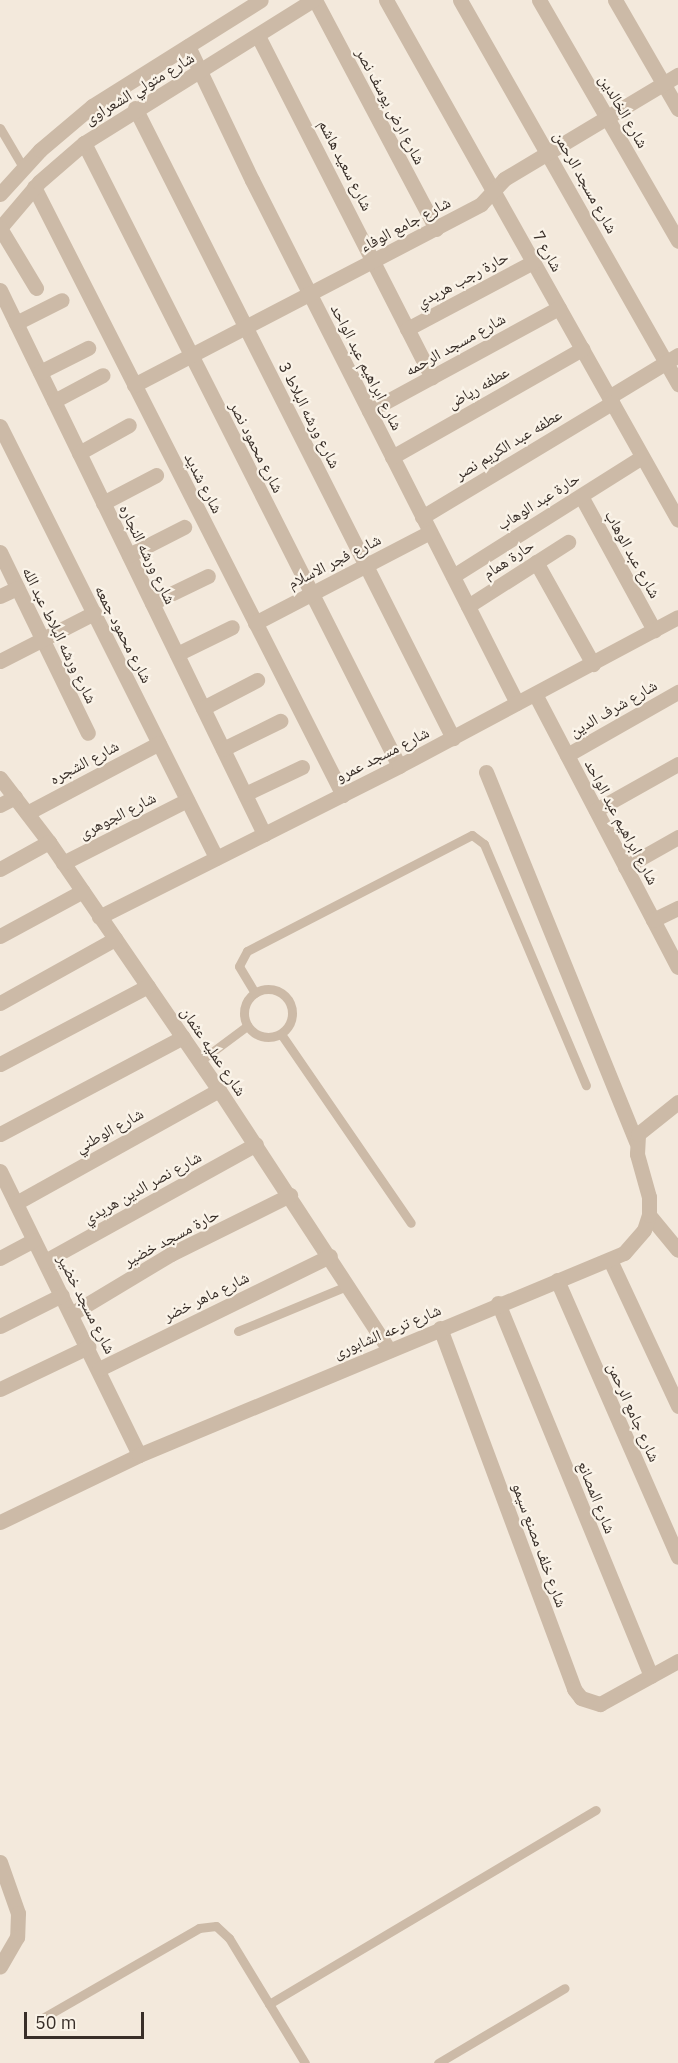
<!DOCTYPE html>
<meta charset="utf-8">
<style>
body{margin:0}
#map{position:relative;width:678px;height:2063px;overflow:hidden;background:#f3e9dc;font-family:"IBM Plex Sans","Noto Naskh Arabic",sans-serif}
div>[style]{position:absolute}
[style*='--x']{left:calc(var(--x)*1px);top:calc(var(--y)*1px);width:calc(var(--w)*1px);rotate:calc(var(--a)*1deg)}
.lane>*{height:9px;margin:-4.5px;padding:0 4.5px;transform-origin:4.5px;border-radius:4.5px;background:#ccbaa7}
.lane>.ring{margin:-4.5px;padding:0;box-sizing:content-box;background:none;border:9px solid #ccbaa7;border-radius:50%}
.street>*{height:15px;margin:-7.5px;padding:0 7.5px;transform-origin:7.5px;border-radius:7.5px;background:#ccbaa7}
span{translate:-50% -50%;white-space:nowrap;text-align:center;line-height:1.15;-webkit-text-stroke:4.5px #faf3e8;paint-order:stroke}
.street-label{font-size:16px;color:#382e28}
.scale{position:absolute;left:24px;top:2012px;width:120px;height:27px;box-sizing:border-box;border:3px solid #382e28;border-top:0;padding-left:8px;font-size:18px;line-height:21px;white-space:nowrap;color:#382e28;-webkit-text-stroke:4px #faf3e8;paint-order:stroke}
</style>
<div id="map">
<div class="lane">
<i style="--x:0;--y:128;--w:45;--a:59.5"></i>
<i class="ring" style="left:244px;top:989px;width:39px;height:39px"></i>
<i style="--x:255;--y:993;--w:31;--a:-121"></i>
<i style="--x:239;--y:966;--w:17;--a:-62"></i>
<i style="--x:247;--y:951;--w:253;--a:-27.3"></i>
<i style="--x:472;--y:835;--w:15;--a:37"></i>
<i style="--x:484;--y:844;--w:262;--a:67.1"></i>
<i style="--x:281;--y:1034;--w:229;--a:55.5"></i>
<i style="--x:200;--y:1061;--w:59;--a:-36.7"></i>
<i style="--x:238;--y:1331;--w:120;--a:-22.5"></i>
<i style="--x:269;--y:2004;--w:380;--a:-30.7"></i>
<i style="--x:41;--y:2019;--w:182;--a:-29.9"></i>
<i style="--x:199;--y:1928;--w:17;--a:-7"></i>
<i style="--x:216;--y:1926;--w:18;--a:43"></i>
<i style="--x:229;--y:1938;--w:146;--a:58.7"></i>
<i style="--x:438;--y:2063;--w:147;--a:-30.6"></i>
</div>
<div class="street">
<i style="--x:315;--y:0;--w:259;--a:62.1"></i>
<i style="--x:386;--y:0;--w:596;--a:60.68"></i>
<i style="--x:460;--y:0;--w:442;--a:60.4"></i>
<i style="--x:539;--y:0;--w:278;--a:60"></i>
<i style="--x:615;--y:0;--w:126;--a:60"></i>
<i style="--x:258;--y:36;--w:383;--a:63"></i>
<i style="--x:188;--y:46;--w:148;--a:64.5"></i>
<i style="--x:252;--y:180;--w:586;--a:63.13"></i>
<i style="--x:135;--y:108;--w:706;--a:63.22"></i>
<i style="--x:84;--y:143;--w:698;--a:63.18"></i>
<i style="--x:34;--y:187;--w:682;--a:63.06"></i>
<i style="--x:0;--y:194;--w:59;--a:-47.7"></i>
<i style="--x:40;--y:150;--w:68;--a:-40.2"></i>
<i style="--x:92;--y:106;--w:199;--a:-32.1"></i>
<i style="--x:0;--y:228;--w:60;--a:-49.7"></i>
<i style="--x:39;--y:182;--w:60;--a:-40.9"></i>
<i style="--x:84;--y:143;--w:270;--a:-32"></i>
<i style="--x:0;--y:228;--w:70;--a:59"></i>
<i style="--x:0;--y:290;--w:605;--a:64.11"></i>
<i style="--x:16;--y:323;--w:51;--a:-26.6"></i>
<i style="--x:407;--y:329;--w:143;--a:-28"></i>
<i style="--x:40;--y:372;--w:54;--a:-26.6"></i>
<i style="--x:134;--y:385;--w:391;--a:-27.5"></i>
<i style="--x:481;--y:204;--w:34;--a:-47"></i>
<i style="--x:504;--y:179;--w:203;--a:-30.9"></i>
<i style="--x:609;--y:397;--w:81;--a:-31.3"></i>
<i style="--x:54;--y:401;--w:55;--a:-28"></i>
<i style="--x:369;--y:411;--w:216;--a:-28.5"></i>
<i style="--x:0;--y:426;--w:483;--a:63.4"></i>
<i style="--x:79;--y:453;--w:57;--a:-29.2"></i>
<i style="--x:392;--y:457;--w:219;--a:-29.6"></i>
<i style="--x:581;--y:496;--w:153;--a:61.4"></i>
<i style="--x:103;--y:503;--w:60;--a:-27.8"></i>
<i style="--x:422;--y:517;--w:222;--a:-31"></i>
<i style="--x:0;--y:552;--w:201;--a:64.1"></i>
<i style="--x:129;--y:555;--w:62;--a:-27"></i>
<i style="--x:536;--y:562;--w:117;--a:60.8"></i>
<i style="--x:453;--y:576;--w:223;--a:-32.2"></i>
<i style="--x:0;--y:596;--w:19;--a:-25"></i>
<i style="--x:152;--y:603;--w:62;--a:-25.7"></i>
<i style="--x:468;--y:606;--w:119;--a:-32.6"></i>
<i style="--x:255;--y:623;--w:197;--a:-27.5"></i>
<i style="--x:177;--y:654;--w:61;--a:-26.1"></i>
<i style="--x:0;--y:661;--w:106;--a:-27.1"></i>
<i style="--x:535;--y:694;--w:308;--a:62.4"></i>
<i style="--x:203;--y:708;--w:61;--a:-27.4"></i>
<i style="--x:223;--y:749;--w:64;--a:-26.2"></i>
<i style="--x:567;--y:755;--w:128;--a:-29.6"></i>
<i style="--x:486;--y:772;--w:399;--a:67.9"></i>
<i style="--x:0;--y:778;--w:81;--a:52.6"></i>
<i style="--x:49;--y:842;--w:301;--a:55.6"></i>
<i style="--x:219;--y:1090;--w:311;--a:56.8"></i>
<i style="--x:245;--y:794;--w:63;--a:-25.3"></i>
<i style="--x:0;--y:805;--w:17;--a:-28"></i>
<i style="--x:596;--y:810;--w:94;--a:-29.3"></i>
<i style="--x:27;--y:813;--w:149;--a:-27.9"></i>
<i style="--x:63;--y:863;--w:139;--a:-26.9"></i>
<i style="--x:625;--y:867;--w:61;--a:-29.5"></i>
<i style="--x:0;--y:869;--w:56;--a:-28.9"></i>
<i style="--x:99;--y:917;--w:336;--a:-26.7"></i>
<i style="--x:399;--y:766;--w:316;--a:-28.1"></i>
<i style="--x:653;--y:920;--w:28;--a:-26"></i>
<i style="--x:0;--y:936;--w:94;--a:-28.5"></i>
<i style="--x:0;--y:1003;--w:132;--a:-29.1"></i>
<i style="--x:0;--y:1064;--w:167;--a:-27.8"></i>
<i style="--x:0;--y:1134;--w:207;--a:-27.9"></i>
<i style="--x:0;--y:1171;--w:316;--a:63.9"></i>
<i style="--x:16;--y:1203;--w:232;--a:-29.1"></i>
<i style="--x:649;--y:1215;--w:45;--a:50.4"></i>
<i style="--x:0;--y:1258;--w:38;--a:-28"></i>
<i style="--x:610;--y:1260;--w:161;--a:65"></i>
<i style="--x:45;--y:1261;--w:241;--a:-29"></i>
<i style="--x:557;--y:1280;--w:302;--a:66.4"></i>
<i style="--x:498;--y:1303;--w:403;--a:67.7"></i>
<i style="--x:71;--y:1314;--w:117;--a:-31"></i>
<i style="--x:171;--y:1254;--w:133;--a:-26.4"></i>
<i style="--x:0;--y:1326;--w:69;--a:-26.6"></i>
<i style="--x:440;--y:1328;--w:385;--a:69.6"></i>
<i style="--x:574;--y:1689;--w:11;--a:52"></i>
<i style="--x:581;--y:1698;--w:20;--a:18"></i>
<i style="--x:600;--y:1704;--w:89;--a:-28.9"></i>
<i style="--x:99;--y:1369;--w:257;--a:-26.1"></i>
<i style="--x:0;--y:1389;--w:98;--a:-25.5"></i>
<i style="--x:0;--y:1522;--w:154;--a:-25.7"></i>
<i style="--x:139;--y:1455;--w:525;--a:-22.61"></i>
<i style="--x:624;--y:1253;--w:30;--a:-49"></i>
<i style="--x:644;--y:1230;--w:16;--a:-72"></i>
<i style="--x:649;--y:1215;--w:18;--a:-90"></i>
<i style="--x:649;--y:1197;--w:45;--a:-105.6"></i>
<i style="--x:637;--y:1154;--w:20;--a:-87"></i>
<i style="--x:638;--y:1134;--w:51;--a:-38.7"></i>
<i style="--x:0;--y:1862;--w:54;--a:70.6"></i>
<i style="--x:18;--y:1913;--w:24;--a:92"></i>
<i style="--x:17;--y:1937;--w:34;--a:120"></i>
</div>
<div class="street-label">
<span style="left:139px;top:88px;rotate:-31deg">شارع متولي الشعراوى</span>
<span style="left:391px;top:106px;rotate:62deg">شارع ارض يوسف نصر</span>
<span style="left:624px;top:111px;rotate:60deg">شارع الخالدين</span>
<span style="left:346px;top:165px;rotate:63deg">شارع سعيد هاشم</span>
<span style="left:586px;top:182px;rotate:61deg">شارع مسجد الرحمن</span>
<span style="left:405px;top:224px;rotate:-28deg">شارع جامع الوفاء</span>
<span style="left:548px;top:251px;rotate:61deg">شارع 7</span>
<span style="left:462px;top:279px;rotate:-28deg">حارة رجب هريدي</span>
<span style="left:455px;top:344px;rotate:-29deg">شارع مسجد الرحمه</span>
<span style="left:367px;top:367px;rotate:63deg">شارع ابراهيم عبد الواحد</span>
<span style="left:478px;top:387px;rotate:-30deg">عطفه رياض</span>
<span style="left:310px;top:415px;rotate:63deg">شارع ورشه البلاط 3</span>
<span style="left:508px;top:444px;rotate:-31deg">عطفه عبد الكريم نصر</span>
<span style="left:257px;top:447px;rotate:63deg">شارع محمود نصر</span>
<span style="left:204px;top:483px;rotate:63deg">شارع شديد</span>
<span style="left:538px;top:501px;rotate:-32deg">حارة عبد الوهاب</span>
<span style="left:148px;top:554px;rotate:64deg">شارع ورشه النجاره</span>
<span style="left:633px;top:554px;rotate:61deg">شارع عبد الوهاب</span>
<span style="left:508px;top:559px;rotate:-33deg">حارة همام</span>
<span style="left:334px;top:561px;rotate:-27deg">شارع فجر الاسلام</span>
<span style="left:124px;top:634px;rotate:63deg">شارع محمود جمعه</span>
<span style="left:60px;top:635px;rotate:64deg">شارع ورشه البلاط عبد الله</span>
<span style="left:613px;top:708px;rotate:-30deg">شارع شرف الدين</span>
<span style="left:382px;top:754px;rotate:-27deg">شارع مسجد عمرو</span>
<span style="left:84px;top:762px;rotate:-28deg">شارع الشجره</span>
<span style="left:117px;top:815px;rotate:-27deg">شارع الجوهرى</span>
<span style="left:622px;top:822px;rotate:62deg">شارع ابراهيم عبد الواحد</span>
<span style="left:214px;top:1051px;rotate:56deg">شارع عمليه عثمان</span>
<span style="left:109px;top:1130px;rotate:-29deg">شارع الوطني</span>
<span style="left:142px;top:1187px;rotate:-29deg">شارع نصر الدين هريدي</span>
<span style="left:171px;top:1237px;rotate:-28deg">حارة مسجد خضير</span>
<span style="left:206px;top:1296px;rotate:-26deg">شارع ماهر خضر</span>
<span style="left:87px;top:1304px;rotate:63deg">شارع مسجد خضير</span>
<span style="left:387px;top:1331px;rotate:-23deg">شارع ترعه الشابورى</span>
<span style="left:634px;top:1412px;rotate:66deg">شارع جامع الرحمن</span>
<span style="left:597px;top:1497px;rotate:68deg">شارع المصانع</span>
<span style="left:540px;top:1545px;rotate:70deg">شارع خلف مصنع سيمو</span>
</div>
<div class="scale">50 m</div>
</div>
